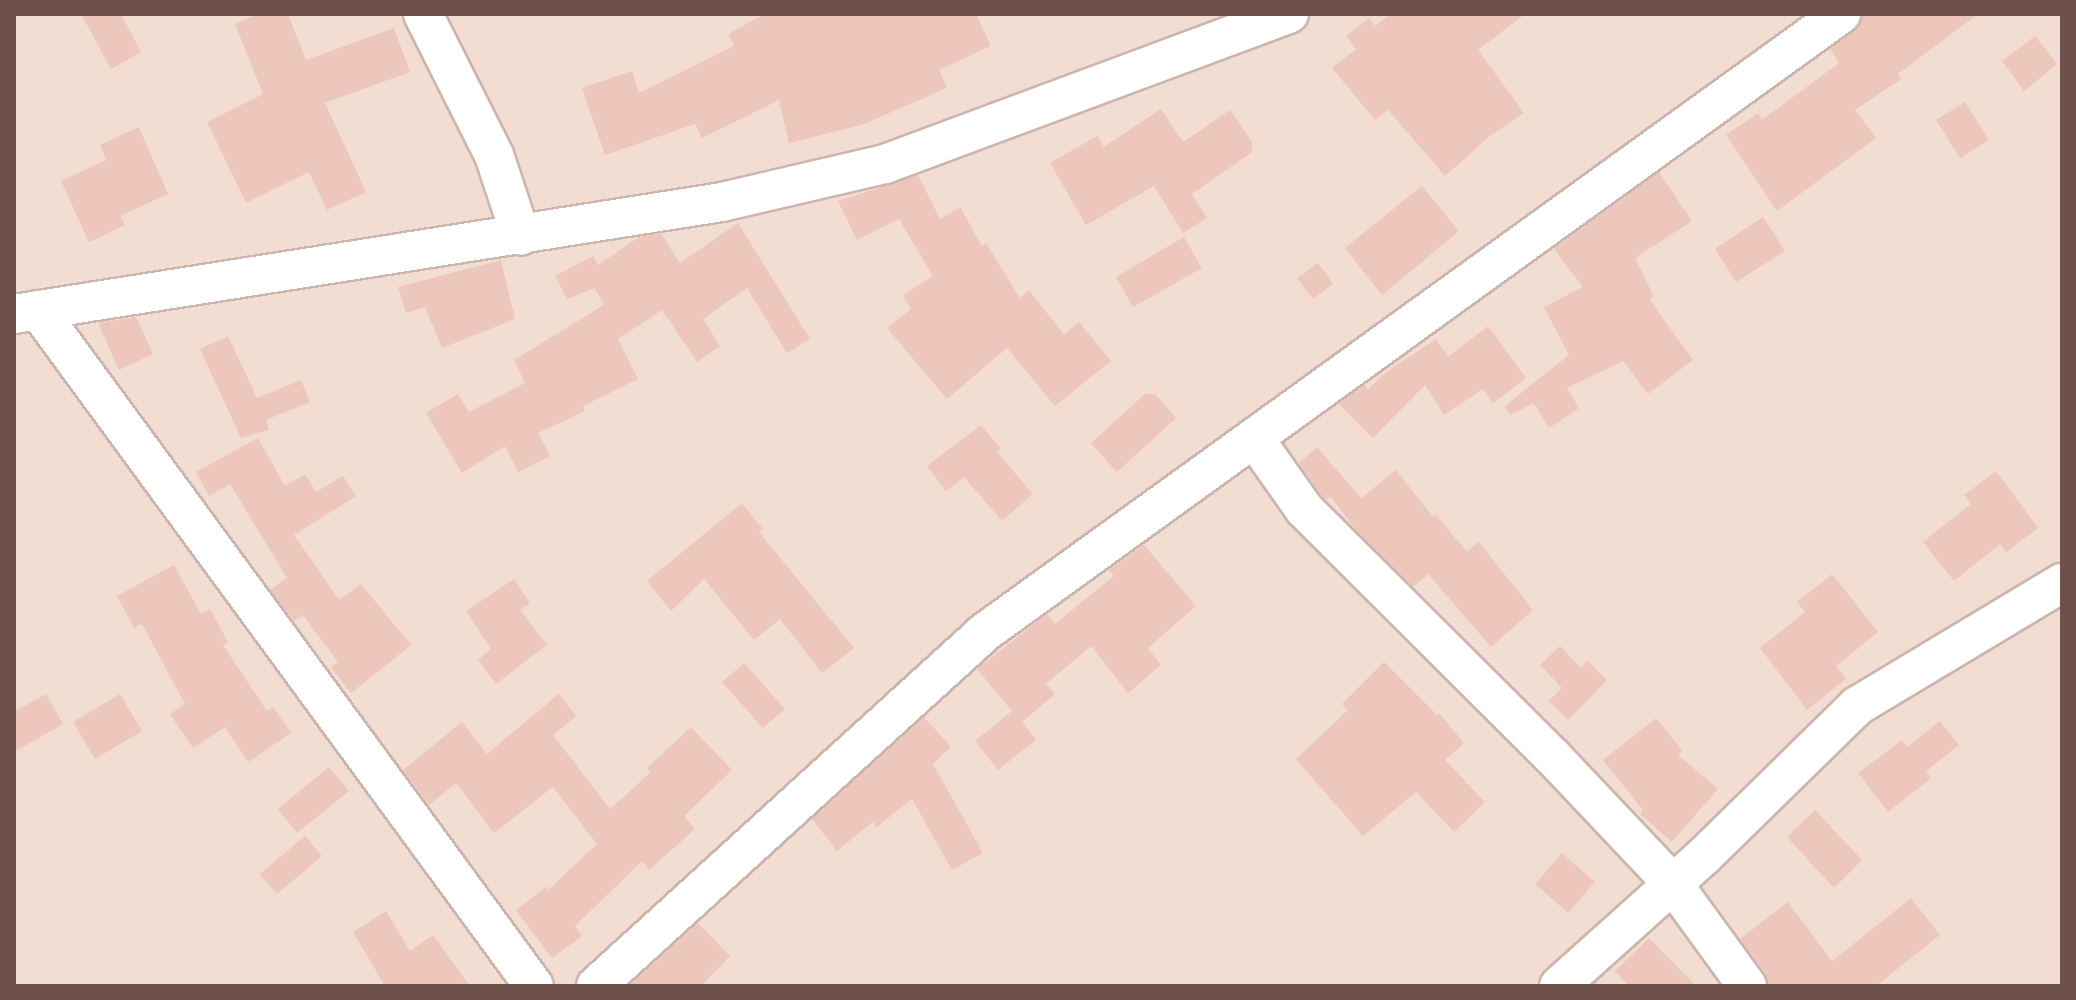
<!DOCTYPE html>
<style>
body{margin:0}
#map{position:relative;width:2076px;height:1000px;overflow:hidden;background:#faece2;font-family:Helvetica,sans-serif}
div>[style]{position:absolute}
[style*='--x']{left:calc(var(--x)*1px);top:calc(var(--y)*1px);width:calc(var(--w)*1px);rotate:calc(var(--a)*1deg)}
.residential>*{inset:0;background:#f1ddd1}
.building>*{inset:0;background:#edc7bc}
.roads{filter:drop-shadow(2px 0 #ccb5ac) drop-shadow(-2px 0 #ccb5ac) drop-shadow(0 2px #ccb5ac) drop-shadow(0 -2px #ccb5ac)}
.street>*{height:38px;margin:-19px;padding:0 19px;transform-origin:19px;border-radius:19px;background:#fff}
span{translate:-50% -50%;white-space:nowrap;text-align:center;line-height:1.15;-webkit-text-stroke:7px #fdf1e7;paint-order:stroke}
.frame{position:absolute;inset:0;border:16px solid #6f514b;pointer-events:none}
</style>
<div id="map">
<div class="residential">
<i style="clip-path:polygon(14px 14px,2062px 14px,2062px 986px,14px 986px)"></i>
</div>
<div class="building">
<i style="clip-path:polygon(81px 14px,121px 14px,141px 52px,111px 69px)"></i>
<i style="clip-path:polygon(259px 14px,288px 14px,306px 60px,394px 28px,410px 72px,325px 103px,366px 192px,327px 210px,309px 172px,246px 203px,207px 122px,263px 94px,235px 24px)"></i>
<i style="clip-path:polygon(765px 14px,976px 14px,991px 46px,939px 70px,947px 88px,864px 124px,789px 143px,779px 100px,702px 138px,695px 124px,605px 155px,582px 88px,632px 71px,639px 93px,734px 46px,728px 34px)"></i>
<i style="clip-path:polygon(1390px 14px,1525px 14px,1478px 50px,1524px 113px,1490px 136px,1445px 176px,1388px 110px,1375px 120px,1332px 68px,1356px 49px,1346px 36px,1369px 18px,1375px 26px)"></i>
<i style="clip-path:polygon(1863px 14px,1978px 14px,1898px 74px,1901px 79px,1855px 110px,1876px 138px,1777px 211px,1726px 135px,1758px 113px,1762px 120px,1839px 63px,1830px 49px,1854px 31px)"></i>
<i style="clip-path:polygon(2035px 36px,2057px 64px,2024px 91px,2002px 61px)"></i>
<i style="clip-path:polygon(1965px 102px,1989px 140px,1960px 158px,1936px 120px)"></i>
<i style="clip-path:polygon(1161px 109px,1183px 142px,1230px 110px,1252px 142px,1252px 152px,1192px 194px,1207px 218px,1183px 233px,1154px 186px,1086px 225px,1050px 163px,1097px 136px,1104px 147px)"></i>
<i style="clip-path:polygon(139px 127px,168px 194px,120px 216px,125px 225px,89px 242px,61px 181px,106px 160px,100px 145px)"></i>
<i style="clip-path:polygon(1659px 172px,1692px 221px,1635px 258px,1654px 297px,1649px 299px,1693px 360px,1648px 394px,1623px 361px,1567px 388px,1579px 408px,1549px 428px,1534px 403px,1510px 415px,1505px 406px,1569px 355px,1544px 307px,1583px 287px,1554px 249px)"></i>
<i style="clip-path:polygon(918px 175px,940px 219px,960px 207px,982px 246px,986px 243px,1020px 298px,1029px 290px,1064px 335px,1079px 322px,1111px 361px,1055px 406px,1007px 348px,947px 399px,887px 328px,911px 309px,903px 295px,933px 276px,899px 219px,857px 240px,838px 201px)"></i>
<i style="clip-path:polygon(1422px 186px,1459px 231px,1382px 295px,1345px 248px)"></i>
<i style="clip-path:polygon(1763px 217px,1785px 251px,1736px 282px,1715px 249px)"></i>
<i style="clip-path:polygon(738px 223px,810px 339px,787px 353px,747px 288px,703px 319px,720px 346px,697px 362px,662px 310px,618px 339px,638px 379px,583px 406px,585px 411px,538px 433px,550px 456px,518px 472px,505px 446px,462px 473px,426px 413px,458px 394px,469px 412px,525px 383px,514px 360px,604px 305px,595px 288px,567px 299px,555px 276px,593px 256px,598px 265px,639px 237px,661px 234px,680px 263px)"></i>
<i style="clip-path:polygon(1184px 237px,1202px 268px,1133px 307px,1116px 277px)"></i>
<i style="clip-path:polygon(501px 260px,515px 319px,442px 348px,425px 307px,406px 313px,398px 287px)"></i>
<i style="clip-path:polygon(1318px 263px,1333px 284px,1313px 299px,1297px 278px)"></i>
<i style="clip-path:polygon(136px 317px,153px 354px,119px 370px,98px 323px)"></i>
<i style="clip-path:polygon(1488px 326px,1526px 378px,1493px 403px,1483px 389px,1444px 415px,1425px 385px,1373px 438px,1339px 404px,1364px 385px,1368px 389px,1389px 370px,1436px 339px,1448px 357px)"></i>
<i style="clip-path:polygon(228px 336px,257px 398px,301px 380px,310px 402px,266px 420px,269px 430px,241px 438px,200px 349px)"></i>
<i style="clip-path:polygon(1145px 394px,1155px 394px,1176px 418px,1117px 472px,1091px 443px)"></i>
<i style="clip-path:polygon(981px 425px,1001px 449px,997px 452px,1033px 494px,1002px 521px,964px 477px,946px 491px,927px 466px)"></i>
<i style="clip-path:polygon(258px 438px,285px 486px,305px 474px,316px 492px,343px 476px,356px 496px,294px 535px,339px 600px,361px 584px,411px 645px,351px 693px,331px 667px,338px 662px,303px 615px,294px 621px,270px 590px,287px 578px,230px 484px,209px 496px,196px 472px)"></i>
<i style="clip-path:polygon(1317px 447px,1361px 498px,1396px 470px,1433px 517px,1436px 515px,1467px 552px,1479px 542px,1533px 610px,1491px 647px,1428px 574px,1413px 587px,1357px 531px,1330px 496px,1326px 500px,1321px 495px,1299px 463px)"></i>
<i style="clip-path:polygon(1996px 471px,2038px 528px,2006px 552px,2000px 544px,1954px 581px,1923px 542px,1971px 504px,1964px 495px)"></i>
<i style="clip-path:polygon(742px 503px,763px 529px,759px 532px,854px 648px,822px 673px,780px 619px,754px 640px,704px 579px,671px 611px,647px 581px)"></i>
<i style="clip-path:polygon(1144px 545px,1196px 606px,1148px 648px,1161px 665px,1128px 693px,1091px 646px,1046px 684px,1055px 694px,1022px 722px,1036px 740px,998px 770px,975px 741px,1012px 711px,977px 669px,1047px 614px,1055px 624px,1114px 576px,1109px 570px)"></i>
<i style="clip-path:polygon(174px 565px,201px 614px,210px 609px,228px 642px,223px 645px,267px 711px,273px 707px,291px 733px,248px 762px,225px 727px,193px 748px,170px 714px,185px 704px,142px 624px,134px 628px,117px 596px)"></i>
<i style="clip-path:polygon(1832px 574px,1878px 632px,1836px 666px,1846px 679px,1807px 710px,1760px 648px,1805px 612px,1797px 602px)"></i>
<i style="clip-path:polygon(514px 579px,530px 603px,520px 610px,547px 645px,496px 684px,478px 660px,491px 649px,466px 611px)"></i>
<i style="clip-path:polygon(1560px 646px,1581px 668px,1587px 661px,1607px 680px,1568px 720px,1549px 701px,1562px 688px,1540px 665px)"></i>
<i style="clip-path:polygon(1384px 662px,1437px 715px,1439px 713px,1464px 743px,1445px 760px,1485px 802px,1454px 832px,1416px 792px,1363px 836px,1296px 759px,1348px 710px,1342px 704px)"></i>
<i style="clip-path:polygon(744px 663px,785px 709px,763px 728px,722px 682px)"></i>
<i style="clip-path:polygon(46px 694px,63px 724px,14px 752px,14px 712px)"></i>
<i style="clip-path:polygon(120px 694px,142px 731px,95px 759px,73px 722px)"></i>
<i style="clip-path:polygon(559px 694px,576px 716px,553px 735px,610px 809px,651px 772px,647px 768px,691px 727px,732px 770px,684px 816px,695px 829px,649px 870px,642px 861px,575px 926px,582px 936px,552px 958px,516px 910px,546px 887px,548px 890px,597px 844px,553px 787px,494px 833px,456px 783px,429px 805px,403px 770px,462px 722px,487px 754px)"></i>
<i style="clip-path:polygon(924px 717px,951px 747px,933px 764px,983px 853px,952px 870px,912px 799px,877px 827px,873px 822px,837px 851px,812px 819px)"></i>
<i style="clip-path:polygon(1656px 718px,1683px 751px,1678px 755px,1718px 789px,1672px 842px,1640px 814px,1643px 810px,1603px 760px)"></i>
<i style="clip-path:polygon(1940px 721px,1959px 745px,1926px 771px,1931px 778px,1888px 812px,1858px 773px,1902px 740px,1907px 747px)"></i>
<i style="clip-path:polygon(329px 767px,349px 791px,297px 833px,278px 809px)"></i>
<i style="clip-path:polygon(1815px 810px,1862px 860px,1834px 888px,1787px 837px)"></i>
<i style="clip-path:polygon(305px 836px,322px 856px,277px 894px,260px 874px)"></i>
<i style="clip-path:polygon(1562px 853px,1595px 882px,1568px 913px,1535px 884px)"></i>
<i style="clip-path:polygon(1911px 898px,1940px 935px,1876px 986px,1769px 986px,1765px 973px,1740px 939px,1788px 902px,1832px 961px)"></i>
<i style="clip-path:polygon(386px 911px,410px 951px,433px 935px,470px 986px,385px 986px,353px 932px)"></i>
<i style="clip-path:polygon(698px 923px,730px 956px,701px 986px,629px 986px)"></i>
<i style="clip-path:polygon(1649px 938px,1696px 986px,1629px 986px,1615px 971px)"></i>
</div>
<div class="roads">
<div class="street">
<i style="--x:423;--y:14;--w:158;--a:63.3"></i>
<i style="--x:494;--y:155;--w:85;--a:71.6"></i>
<i style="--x:38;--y:310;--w:838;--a:53.73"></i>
<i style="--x:14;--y:314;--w:717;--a:-8.99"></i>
<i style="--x:722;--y:202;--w:167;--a:-13.1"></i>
<i style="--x:885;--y:164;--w:431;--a:-20.4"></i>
<i style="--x:1254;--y:438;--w:87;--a:54.8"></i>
<i style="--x:1304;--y:509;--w:351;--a:44.9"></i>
<i style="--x:1553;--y:757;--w:175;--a:46.6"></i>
<i style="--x:1673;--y:884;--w:126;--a:54"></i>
<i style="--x:596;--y:986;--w:526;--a:-42.3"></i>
<i style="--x:985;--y:632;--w:1056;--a:-35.83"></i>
<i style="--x:1559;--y:986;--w:196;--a:-41.9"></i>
<i style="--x:1705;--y:855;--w:213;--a:-44.4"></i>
<i style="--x:1857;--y:706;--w:239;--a:-31"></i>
</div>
</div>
<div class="frame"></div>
</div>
